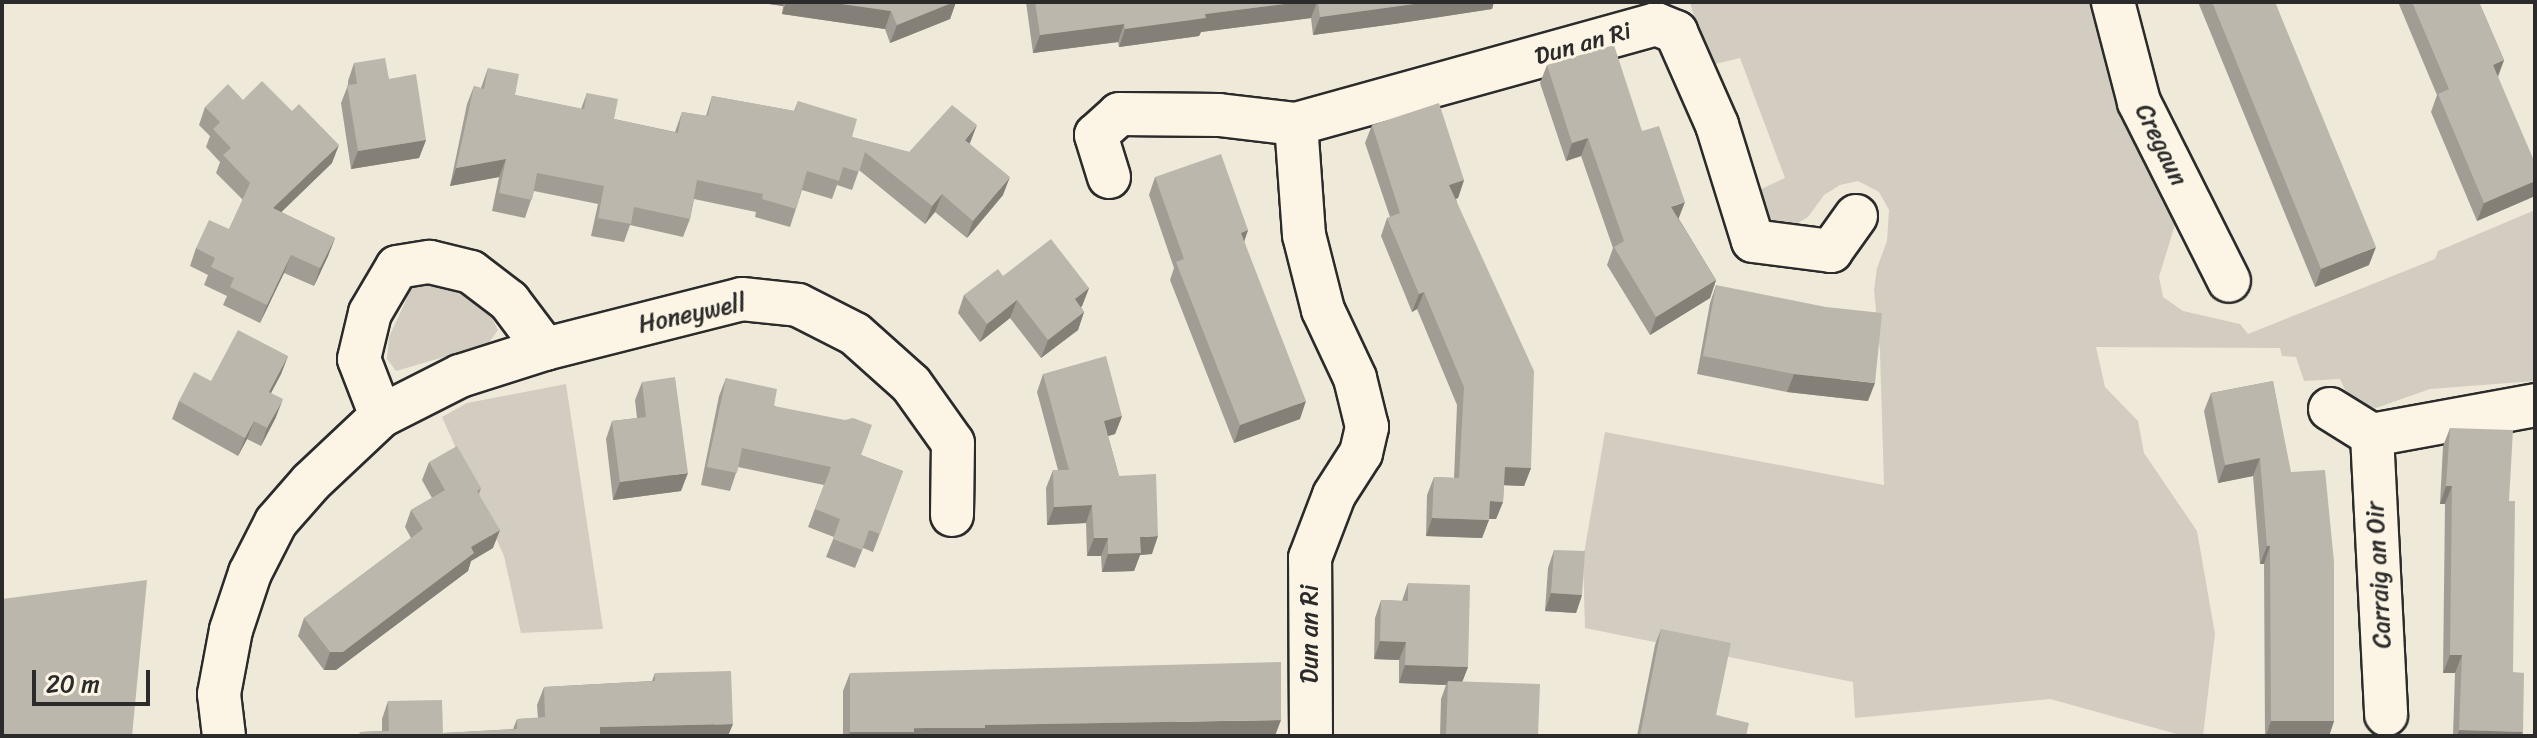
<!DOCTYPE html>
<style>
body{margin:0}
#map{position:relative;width:2537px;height:738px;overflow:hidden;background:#efe9da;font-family:Sriracha,sans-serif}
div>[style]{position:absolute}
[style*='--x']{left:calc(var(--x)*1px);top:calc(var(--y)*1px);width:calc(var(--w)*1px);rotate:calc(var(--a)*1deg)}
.green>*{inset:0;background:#d2cdc0}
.roads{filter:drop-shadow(2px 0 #2b2b2b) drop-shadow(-2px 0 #2b2b2b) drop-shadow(0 2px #2b2b2b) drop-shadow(0 -2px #2b2b2b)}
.minor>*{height:42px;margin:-21px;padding:0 21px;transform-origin:21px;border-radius:21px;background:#fcf5e5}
.wall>*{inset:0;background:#a29d94}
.shaded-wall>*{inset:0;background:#848078}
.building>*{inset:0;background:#bcb7ac}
span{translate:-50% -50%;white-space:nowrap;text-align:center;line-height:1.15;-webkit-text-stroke:6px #fcf5e5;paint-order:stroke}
.street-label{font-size:24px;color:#2b2b2b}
.frame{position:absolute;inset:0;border:4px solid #2b2b2b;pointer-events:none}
.scale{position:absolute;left:32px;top:670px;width:118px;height:36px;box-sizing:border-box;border:4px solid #2b2b2b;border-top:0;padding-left:10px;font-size:24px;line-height:28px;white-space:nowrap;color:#2b2b2b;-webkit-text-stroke:6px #fcf5e5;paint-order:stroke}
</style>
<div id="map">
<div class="green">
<i style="clip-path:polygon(1690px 2px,2093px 2px,2177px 218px,2159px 277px,2163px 297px,2183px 311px,2240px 324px,2248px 334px,2435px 259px,2438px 251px,2535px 210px,2535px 381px,2430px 389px,2376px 408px,2358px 404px,2346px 392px,2340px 379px,2304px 381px,2296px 357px,2282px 356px,2280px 348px,2096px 347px,2105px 387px,2138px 421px,2144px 453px,2197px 531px,2215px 634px,2203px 736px,2184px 736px,2050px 699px,1855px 718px,1853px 682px,1585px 628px,1583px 559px,1605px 432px,1884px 485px,1880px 352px,1874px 290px,1877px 268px,1887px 241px,1889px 210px,1879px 192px,1858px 181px,1840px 185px,1824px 195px,1808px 217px,1796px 224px,1776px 223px,1762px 216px,1757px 191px,1785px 178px,1740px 58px,1707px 66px)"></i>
<i style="clip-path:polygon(413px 285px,442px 287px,459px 293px,490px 314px,498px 330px,488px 344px,396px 371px,387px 359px,389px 337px)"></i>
<i style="clip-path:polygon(566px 384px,603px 629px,521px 633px,504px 556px,442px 417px,467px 403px)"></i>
</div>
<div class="roads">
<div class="minor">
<i style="--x:2113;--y:2;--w:103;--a:75.4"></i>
<i style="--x:2139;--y:102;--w:200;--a:63.3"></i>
<i style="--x:1109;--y:177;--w:44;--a:-107.2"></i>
<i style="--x:1096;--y:135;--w:31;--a:-42"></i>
<i style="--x:1119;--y:114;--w:100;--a:0.6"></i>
<i style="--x:1219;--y:115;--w:78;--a:6.7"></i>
<i style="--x:2330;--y:409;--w:49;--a:31.8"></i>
<i style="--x:2372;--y:435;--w:166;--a:-10.4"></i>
<i style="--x:381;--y:416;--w:89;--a:-26.9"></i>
<i style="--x:460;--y:376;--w:89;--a:-17.6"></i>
<i style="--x:2372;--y:435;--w:280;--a:87.1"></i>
<i style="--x:224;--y:736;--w:42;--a:-96.8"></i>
<i style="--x:219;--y:694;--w:65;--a:-79.4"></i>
<i style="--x:231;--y:630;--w:60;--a:-71.6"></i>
<i style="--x:250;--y:573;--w:57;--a:-63"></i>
<i style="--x:276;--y:522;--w:53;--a:-48.8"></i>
<i style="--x:311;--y:482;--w:96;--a:-43.3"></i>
<i style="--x:381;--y:416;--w:61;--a:-111.1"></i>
<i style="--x:359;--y:359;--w:47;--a:-76.6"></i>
<i style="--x:370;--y:313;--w:53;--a:-59.6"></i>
<i style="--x:397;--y:267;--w:33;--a:-9"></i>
<i style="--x:430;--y:262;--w:42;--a:13.7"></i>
<i style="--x:471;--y:272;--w:48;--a:37.3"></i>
<i style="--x:509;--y:301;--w:60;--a:53.1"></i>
<i style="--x:545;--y:349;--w:203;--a:-14.2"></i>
<i style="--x:742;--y:299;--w:56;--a:6.1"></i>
<i style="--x:798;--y:305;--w:64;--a:27"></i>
<i style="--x:855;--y:334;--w:75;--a:41.8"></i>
<i style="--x:911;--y:384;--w:72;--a:54.6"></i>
<i style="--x:953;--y:443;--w:72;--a:90.8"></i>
<i style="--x:1311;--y:736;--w:178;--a:-90.3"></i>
<i style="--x:1310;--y:558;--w:67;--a:-69.1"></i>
<i style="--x:1334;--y:495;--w:50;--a:-57.3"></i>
<i style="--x:1361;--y:453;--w:27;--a:-77"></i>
<i style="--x:1367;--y:427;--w:50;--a:-103.8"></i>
<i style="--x:1355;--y:378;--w:75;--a:-115.2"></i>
<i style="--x:1323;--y:310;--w:77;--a:-104.2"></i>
<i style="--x:1304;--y:235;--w:111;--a:-94.1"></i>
<i style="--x:1296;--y:124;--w:374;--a:-15.5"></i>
<i style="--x:1656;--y:24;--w:22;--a:22"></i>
<i style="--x:1676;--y:32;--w:102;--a:66.2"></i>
<i style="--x:1717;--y:125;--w:121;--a:72.8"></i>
<i style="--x:1753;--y:241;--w:79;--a:7.3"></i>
<i style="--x:1831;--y:251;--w:43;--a:-54.5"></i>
</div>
</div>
<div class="wall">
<i style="clip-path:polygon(755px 2px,956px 2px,950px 19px,890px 43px,885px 29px,782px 14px,783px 6px)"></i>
<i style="clip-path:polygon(1026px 2px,1494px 2px,1492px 9px,1394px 24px,1313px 35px,1311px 18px,1201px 32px,1199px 36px,1119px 47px,1118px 42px,1033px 53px)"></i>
<i style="clip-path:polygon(2198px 2px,2275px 2px,2369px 265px,2315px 287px)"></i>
<i style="clip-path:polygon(2398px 2px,2479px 2px,2504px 60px,2498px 77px,2535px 196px,2477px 221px,2431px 112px,2437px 95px)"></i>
<i style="clip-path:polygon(354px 63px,389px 79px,426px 140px,419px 158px,351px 169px,341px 103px,348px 85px,348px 81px)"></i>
<i style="clip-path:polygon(1547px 65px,1642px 131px,1679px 219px,1716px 280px,1710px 298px,1650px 335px,1607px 265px,1613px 248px,1581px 156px,1566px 161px,1540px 83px)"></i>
<i style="clip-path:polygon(488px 68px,515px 95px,581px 109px,587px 93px,614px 119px,675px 132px,682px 112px,706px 116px,712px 96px,794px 111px,798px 101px,852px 137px,909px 152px,970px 144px,1003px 195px,967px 238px,935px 212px,925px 224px,859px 170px,852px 190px,837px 185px,832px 199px,802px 190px,790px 227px,755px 217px,756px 212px,694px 199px,690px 219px,683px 237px,630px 225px,624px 242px,591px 236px,598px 204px,534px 191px,525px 218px,492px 211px,499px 177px,450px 186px,467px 104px,474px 86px,481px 88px)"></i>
<i style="clip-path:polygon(243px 100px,332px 163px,281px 212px,335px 238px,328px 256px,314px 286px,284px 273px,260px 323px,223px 305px,227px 296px,204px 285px,208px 275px,190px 266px,196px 248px,229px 229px,243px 200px,216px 173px,220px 162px,206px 147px,210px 136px,199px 125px,205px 107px)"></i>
<i style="clip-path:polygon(1372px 125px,1464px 180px,1458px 198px,1456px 199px,1531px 468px,1524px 486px,1504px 485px,1503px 502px,1496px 519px,1489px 519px,1482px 538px,1426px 536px,1427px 495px,1434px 477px,1454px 478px,1457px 405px,1417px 309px,1412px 312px,1381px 236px,1387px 218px,1390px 217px,1365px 143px)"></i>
<i style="clip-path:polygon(1155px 177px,1248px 230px,1244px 241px,1300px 419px,1234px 443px,1170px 280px,1174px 268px,1149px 195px)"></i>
<i style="clip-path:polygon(1003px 276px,1089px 288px,1082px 306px,1081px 307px,1084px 312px,1078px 330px,1041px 358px,1010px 318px,980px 342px,958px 313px,964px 295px)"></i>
<i style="clip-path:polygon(1716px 285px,1868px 401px,1787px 392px,1697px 374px,1710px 303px)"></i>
<i style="clip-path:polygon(288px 356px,281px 374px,271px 393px,276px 417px,261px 446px,247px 439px,238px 456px,172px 419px,179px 401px,211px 381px)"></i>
<i style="clip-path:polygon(1043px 374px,1122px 416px,1115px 434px,1108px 436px,1119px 476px,1152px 554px,1140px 555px,1134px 571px,1102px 572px,1101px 556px,1087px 556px,1086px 523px,1047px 525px,1046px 488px,1053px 470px,1058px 470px,1037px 392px)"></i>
<i style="clip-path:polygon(726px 378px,861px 455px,903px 471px,873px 552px,863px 548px,855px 568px,826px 557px,834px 537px,808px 527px,824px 485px,738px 467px,730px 491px,701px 485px,719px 396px)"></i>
<i style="clip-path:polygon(2273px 381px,2334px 721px,2329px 736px,2265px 736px,2264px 564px,2260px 564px,2253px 476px,2218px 483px,2204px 411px,2211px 393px)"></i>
<i style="clip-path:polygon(642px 382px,681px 491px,613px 500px,606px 439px,612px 421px,637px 418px,635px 400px)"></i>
<i style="clip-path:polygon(2450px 428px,2509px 501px,2513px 672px,2523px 732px,2521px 736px,2453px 736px,2455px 673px,2443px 673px,2445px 504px,2440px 504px,2443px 446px)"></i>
<i style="clip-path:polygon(429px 462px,481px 488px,479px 494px,493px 548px,471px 561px,468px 571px,336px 670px,324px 670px,298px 636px,304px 618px,411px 538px,405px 527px,411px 510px,432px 498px,422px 480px)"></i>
<i style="clip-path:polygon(1554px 550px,1582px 595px,1576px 613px,1545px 611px,1548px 568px)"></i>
<i style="clip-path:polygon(1408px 583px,1468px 667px,1462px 682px,1538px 736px,1440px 736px,1441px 699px,1446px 685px,1399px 683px,1399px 660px,1374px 659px,1375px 618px,1381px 600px,1402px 601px)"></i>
<i style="clip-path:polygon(1661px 629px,1716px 715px,1746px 736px,1637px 736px,1655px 645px)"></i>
<i style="clip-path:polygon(655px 673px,728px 736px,359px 736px,360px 732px,382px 731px,382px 719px,388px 701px,443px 733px,513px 729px,517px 719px,538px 718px,537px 705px,544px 687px,652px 681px)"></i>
<i style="clip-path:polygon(850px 673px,1275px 736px,843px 736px,843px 691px)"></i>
</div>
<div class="shaded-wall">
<i style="clip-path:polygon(755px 2px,784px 2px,783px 6px)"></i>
<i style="clip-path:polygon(786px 2px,828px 2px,891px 11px,885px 29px,782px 14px)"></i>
<i style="clip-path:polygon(954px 2px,956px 2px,950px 19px,890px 43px,897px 25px)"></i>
<i style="clip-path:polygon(1300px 2px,1317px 2px,1311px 18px,1201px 32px,1199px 36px,1119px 47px,1125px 29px,1205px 14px)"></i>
<i style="clip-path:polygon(1428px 2px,1494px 2px,1492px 9px,1394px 24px,1313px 35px,1320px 17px)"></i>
<i style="clip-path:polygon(1124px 24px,1118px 42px,1033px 53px,1040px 35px)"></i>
<i style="clip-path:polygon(2504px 60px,2497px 78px,2493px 65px)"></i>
<i style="clip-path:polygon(977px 125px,970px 143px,958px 158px,965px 140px)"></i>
<i style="clip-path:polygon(1588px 138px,1581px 156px,1566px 161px,1572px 143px)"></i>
<i style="clip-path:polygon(426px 140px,419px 158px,351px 169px,358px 151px)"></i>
<i style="clip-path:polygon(339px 145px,332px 163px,267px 226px,273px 208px)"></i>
<i style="clip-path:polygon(506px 159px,499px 177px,450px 186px,456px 168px)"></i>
<i style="clip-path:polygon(1010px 177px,1003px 195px,967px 238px,973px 221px)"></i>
<i style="clip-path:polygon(1464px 180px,1458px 198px,1443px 203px,1449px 185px)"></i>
<i style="clip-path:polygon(2535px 181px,2535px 196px,2477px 221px,2484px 203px)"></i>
<i style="clip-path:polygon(942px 194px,935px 212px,925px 224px,932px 206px)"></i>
<i style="clip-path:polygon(1685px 202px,1678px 220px,1671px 207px)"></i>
<i style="clip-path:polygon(1248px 230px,1242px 248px,1241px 233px)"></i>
<i style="clip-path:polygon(335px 238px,328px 256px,314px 286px,320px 268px)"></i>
<i style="clip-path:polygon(2376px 247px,2369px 265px,2315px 287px,2321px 269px)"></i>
<i style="clip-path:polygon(291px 255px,284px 273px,260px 323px,267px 305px)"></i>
<i style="clip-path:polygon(1716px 280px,1710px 298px,1650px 335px,1656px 317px)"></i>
<i style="clip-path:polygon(1089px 288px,1082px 306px,1068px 317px,1075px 299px)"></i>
<i style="clip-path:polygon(1424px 292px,1417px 309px,1412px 312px,1419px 294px)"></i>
<i style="clip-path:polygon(1017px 300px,1010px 318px,980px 342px,987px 324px)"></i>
<i style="clip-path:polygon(1084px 312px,1078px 330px,1041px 358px,1048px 340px)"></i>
<i style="clip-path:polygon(288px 356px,281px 374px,262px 410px,269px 392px)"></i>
<i style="clip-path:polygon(1794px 374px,1875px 383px,1868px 401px,1787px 392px)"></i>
<i style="clip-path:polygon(283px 399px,276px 417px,261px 446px,267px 428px)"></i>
<i style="clip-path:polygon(1306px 401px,1300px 419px,1234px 443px,1240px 425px)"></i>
<i style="clip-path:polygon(1122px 416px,1115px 434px,1098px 439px,1104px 421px)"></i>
<i style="clip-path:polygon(254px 421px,247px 439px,238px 456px,245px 438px)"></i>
<i style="clip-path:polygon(2260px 458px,2253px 476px,2218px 483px,2225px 465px)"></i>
<i style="clip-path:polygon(1505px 467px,1531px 468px,1524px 486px,1498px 485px)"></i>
<i style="clip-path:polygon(688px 473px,681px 491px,613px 500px,620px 482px)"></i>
<i style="clip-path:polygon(2446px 486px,2452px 486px,2445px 504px,2440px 504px)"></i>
<i style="clip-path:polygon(1490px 501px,1503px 502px,1496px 519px,1483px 519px)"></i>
<i style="clip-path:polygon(1092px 505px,1086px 523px,1047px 525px,1054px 507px)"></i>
<i style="clip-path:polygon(1432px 518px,1489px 520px,1482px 538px,1426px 536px)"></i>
<i style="clip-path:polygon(500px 530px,493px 548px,471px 561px,468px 571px,336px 670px,324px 670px,330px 652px,471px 547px)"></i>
<i style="clip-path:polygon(1158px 536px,1152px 554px,1140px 555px,1134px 571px,1102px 572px,1108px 554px,1140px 537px)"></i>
<i style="clip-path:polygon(1094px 538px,1108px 538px,1101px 556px,1087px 556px)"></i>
<i style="clip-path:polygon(2267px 546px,2270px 546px,2264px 564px,2260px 564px)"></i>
<i style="clip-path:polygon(1551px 593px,1582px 595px,1576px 613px,1545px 611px)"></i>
<i style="clip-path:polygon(1380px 641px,1406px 642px,1399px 660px,1374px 659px)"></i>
<i style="clip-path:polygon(2450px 655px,2462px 655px,2455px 673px,2443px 673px)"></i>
<i style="clip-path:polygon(1405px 665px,1468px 667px,1461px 685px,1448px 681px,1446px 685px,1399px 683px)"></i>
<i style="clip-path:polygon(1281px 720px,1275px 736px,848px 736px,850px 732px,985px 725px)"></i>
<i style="clip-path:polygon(2271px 721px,2334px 721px,2329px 736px,2266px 736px)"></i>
<i style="clip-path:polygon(733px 724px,728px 736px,597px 736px,600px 727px)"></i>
<i style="clip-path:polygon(2459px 730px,2523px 732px,2521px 736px,2457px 736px)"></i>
</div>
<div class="building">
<i style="clip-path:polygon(828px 2px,954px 2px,897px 25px,891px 11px)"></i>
<i style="clip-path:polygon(1035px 2px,1300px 2px,1205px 14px,1206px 18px,1125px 29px,1124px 24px,1040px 35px)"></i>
<i style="clip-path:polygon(1318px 2px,1428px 2px,1320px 17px)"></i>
<i style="clip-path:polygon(2212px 2px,2275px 2px,2376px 247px,2321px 269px)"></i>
<i style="clip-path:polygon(2412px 2px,2479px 2px,2504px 60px,2493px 65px,2535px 163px,2535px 181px,2484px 203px,2438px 94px,2449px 89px)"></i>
<i style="clip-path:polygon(1614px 45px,1642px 131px,1659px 126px,1685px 202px,1671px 207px,1716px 280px,1656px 317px,1614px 247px,1624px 241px,1588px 138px,1572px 143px,1547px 65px)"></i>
<i style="clip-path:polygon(385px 58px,389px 79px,416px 74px,426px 140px,358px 151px,347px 85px,357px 84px,354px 63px)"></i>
<i style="clip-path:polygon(488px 68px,519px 74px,515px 95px,584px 109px,587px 93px,618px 99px,614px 119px,678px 133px,682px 112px,708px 116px,712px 96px,795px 111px,798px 101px,857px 119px,852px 137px,909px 152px,952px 105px,977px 125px,965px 140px,1010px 177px,973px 221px,942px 194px,932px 206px,865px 152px,859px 172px,843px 167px,839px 181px,807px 171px,796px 209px,762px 199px,763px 194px,697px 180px,690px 219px,634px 207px,631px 224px,598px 218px,604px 186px,537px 173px,532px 200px,499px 193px,506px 159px,456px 168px,474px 86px,484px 89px)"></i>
<i style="clip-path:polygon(262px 81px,292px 111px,299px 104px,339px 145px,273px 208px,335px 238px,320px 268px,291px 255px,267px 305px,230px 287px,234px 278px,211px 267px,215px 258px,196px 248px,209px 220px,229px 229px,250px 183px,223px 155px,231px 148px,213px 129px,220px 122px,205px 107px,228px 84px,243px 100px)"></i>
<i style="clip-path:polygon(1439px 103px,1464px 180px,1449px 185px,1534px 371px,1531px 468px,1505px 467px,1503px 502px,1490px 501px,1489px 520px,1432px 518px,1434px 477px,1459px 478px,1464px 387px,1424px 292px,1419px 294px,1387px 218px,1400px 213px,1372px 125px)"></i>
<i style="clip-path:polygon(1221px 154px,1248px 230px,1241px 233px,1306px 401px,1240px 425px,1176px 262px,1184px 259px,1155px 177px)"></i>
<i style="clip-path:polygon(1051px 239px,1089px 288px,1075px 299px,1084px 312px,1048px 340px,1017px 300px,987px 324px,964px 295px,998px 269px,1003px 276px)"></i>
<i style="clip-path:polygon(1716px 285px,1826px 307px,1882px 313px,1875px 383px,1794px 374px,1703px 356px)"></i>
<i style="clip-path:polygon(238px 330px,288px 356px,269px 392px,283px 399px,267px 428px,254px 421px,245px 438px,179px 401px,194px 372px,211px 381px)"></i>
<i style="clip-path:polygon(1106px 356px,1122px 416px,1104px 421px,1119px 476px,1156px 474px,1158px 536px,1140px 537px,1141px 553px,1108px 554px,1108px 538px,1094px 538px,1092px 505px,1054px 507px,1053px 470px,1069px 470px,1043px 374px)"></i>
<i style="clip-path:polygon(675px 377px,688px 473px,620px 482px,612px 421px,646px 417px,642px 382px)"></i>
<i style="clip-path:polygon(726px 378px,777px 389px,774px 406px,845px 420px,853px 418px,872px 425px,861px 455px,903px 471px,880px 534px,869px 530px,862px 550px,833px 539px,840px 519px,815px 509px,831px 467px,742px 448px,737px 473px,707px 467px)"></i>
<i style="clip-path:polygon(2273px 381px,2291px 472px,2325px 470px,2334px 562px,2334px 721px,2271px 721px,2270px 546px,2267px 546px,2260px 458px,2225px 465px,2211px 393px)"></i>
<i style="clip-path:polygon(2450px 428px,2513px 430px,2509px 501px,2515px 501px,2513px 672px,2524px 673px,2523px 732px,2459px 730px,2462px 655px,2450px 655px,2452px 486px,2446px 486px)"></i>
<i style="clip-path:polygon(457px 446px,481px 488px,477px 491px,500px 530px,471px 547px,474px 553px,343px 652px,330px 652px,304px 618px,423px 529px,411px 510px,445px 490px,429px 462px)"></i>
<i style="clip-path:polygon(1554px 550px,1585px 551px,1582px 595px,1551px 593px)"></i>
<i style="clip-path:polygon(147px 580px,132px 736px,2px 736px,2px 599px)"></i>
<i style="clip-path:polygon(1408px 583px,1470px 585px,1468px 667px,1405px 665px,1406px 642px,1380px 641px,1381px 600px,1408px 601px)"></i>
<i style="clip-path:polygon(1661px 629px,1731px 643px,1716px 715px,1749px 723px,1746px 736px,1640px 736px)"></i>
<i style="clip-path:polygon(1281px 662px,1281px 720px,985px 725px,985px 728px,914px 728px,914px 732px,850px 732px,850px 673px)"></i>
<i style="clip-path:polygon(731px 671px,733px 724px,600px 727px,600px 736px,360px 736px,360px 732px,389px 731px,388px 701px,442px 700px,443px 733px,517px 729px,517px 719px,545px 717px,544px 687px,655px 681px,655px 673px)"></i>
<i style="clip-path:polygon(1448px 681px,1540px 684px,1538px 736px,1446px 736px)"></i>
</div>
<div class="street-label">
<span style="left:1583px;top:44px;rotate:-16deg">Dun an Ri</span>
<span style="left:2161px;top:145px;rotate:64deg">Cregaun</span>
<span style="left:692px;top:314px;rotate:-12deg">Honeywell</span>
<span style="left:2379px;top:575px;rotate:-93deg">Carraig an Oir</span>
<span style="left:1310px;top:634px;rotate:-90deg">Dun an Ri</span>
</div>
<div class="frame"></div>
<div class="scale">20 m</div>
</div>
